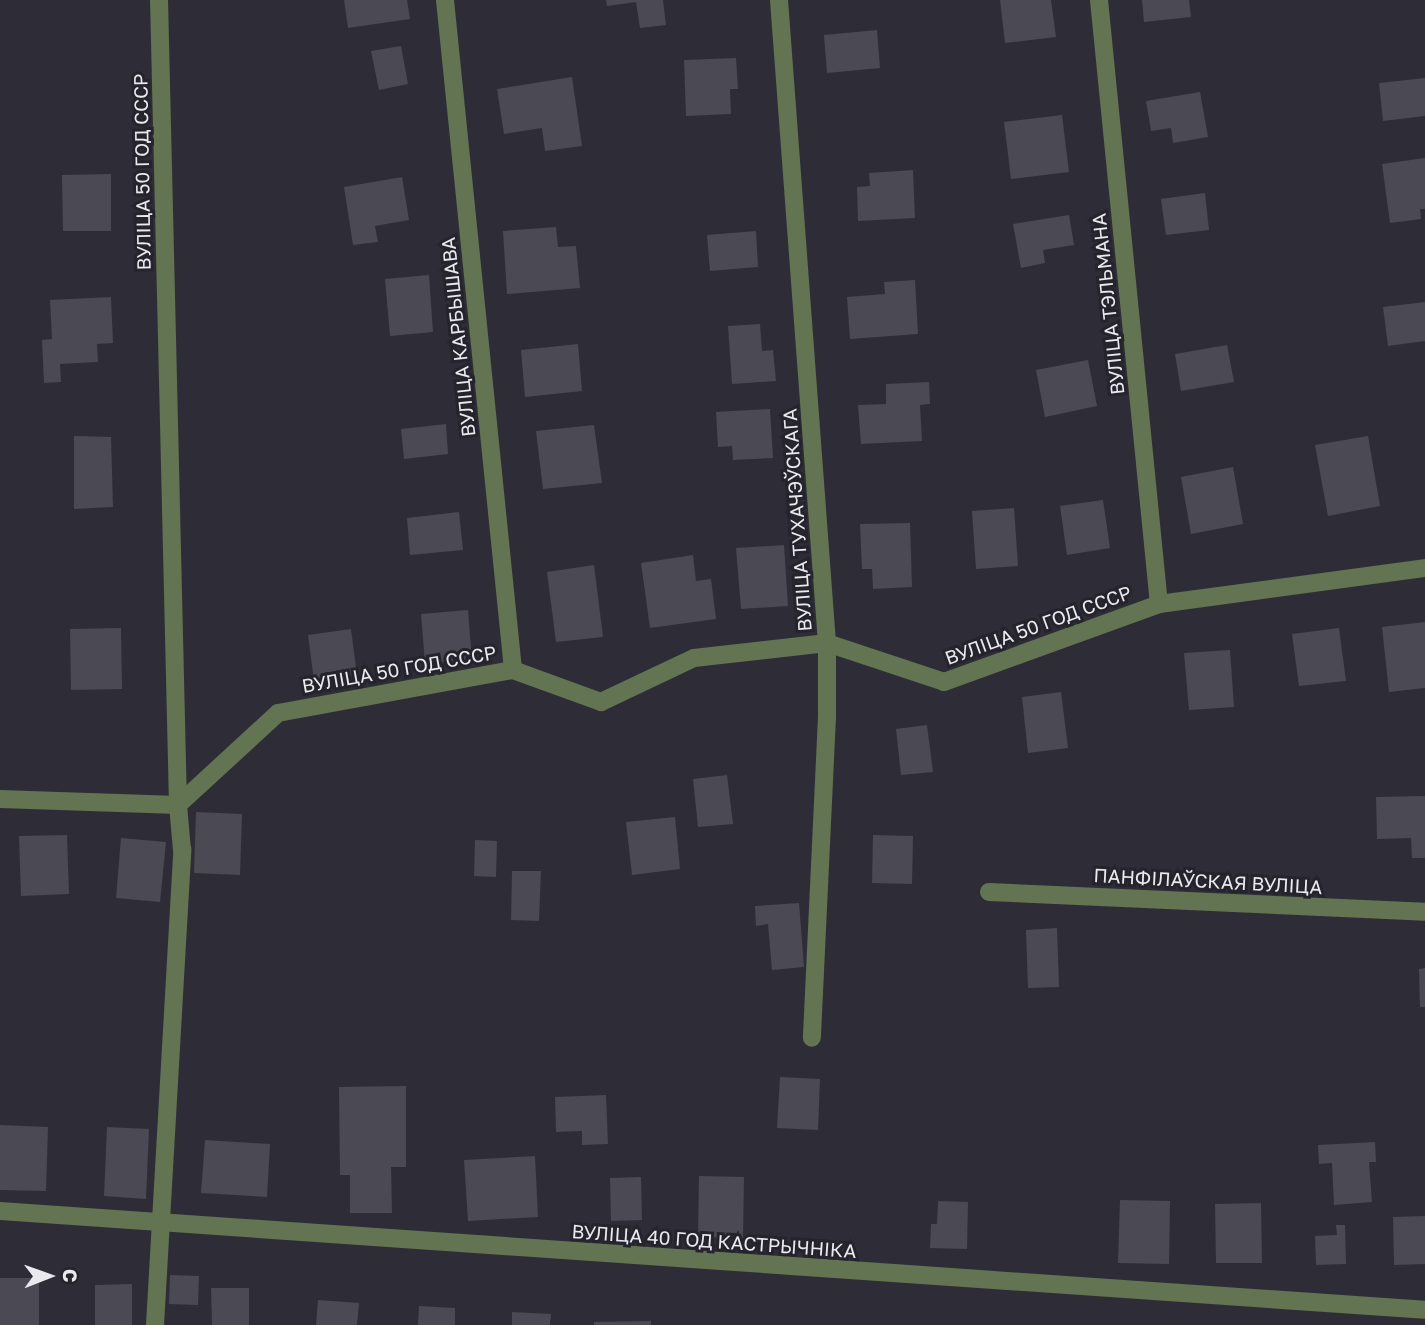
<!DOCTYPE html>
<meta charset="utf-8">
<style>
body{margin:0}
#map{position:relative;width:1425px;height:1325px;overflow:hidden;background:#2e2d37;font-family:"Golos Text",sans-serif}
div>[style]{position:absolute}
[style*='--x']{left:calc(var(--x)*1px);top:calc(var(--y)*1px);width:calc(var(--w)*1px);rotate:calc(var(--a)*1deg)}
.building>*{inset:0;background:#4a4954}
.minor>*{height:18px;margin:-9px;padding:0 9px;transform-origin:9px;border-radius:9px;background:#627451}
span{translate:-50% -50%;white-space:nowrap;text-align:center;line-height:1.15;-webkit-text-stroke:6px #25242d;paint-order:stroke}
.street-label{font-size:19px;color:#e9e9ef}
.north{position:absolute;left:14px;top:1241px;width:70px;height:70px;-webkit-text-stroke:5px #25242d;paint-order:stroke;rotate:89deg;font-size:19px;font-weight:700;line-height:28px;text-align:center;color:#e9e9ef}
.north::after{content:'';display:block;margin:auto;width:24px;height:32px;background:#e9e9ef;clip-path:polygon(50% 0,100% 100%,50% 72%,0 100%)}
</style>
<div id="map">
<div class="building">
<i style="clip-path:polygon(344px 0,407px 0,410px 19px,348px 28px)"></i>
<i style="clip-path:polygon(606px 0,663px 0,666px 25px,640px 28px,636px 2px,607px 6px)"></i>
<i style="clip-path:polygon(1000px 0,1051px 0,1056px 37px,1005px 43px)"></i>
<i style="clip-path:polygon(1142px 0,1189px 0,1191px 17px,1144px 22px)"></i>
<i style="clip-path:polygon(877px 30px,880px 68px,827px 73px,824px 35px)"></i>
<i style="clip-path:polygon(401px 46px,408px 84px,379px 90px,371px 51px)"></i>
<i style="clip-path:polygon(736px 58px,738px 89px,730px 89px,731px 114px,686px 116px,684px 60px)"></i>
<i style="clip-path:polygon(572px 77px,582px 146px,545px 151px,542px 128px,504px 134px,497px 89px)"></i>
<i style="clip-path:polygon(1425px 78px,1425px 116px,1383px 121px,1379px 83px)"></i>
<i style="clip-path:polygon(1200px 92px,1208px 137px,1173px 143px,1171px 128px,1151px 131px,1146px 101px)"></i>
<i style="clip-path:polygon(1062px 115px,1069px 172px,1011px 179px,1004px 122px)"></i>
<i style="clip-path:polygon(1425px 158px,1425px 209px,1420px 209px,1421px 219px,1390px 223px,1382px 164px)"></i>
<i style="clip-path:polygon(913px 170px,915px 218px,858px 221px,857px 187px,870px 186px,869px 173px)"></i>
<i style="clip-path:polygon(111px 174px,111px 231px,63px 231px,62px 175px)"></i>
<i style="clip-path:polygon(402px 177px,409px 220px,375px 226px,378px 242px,353px 245px,344px 187px)"></i>
<i style="clip-path:polygon(1205px 193px,1209px 230px,1166px 235px,1161px 199px)"></i>
<i style="clip-path:polygon(1069px 215px,1074px 245px,1043px 250px,1045px 263px,1021px 268px,1013px 224px)"></i>
<i style="clip-path:polygon(556px 227px,558px 247px,576px 246px,580px 288px,507px 294px,503px 231px)"></i>
<i style="clip-path:polygon(756px 231px,758px 267px,710px 271px,707px 235px)"></i>
<i style="clip-path:polygon(429px 275px,433px 332px,390px 336px,385px 279px)"></i>
<i style="clip-path:polygon(915px 280px,918px 334px,850px 339px,847px 297px,885px 294px,884px 282px)"></i>
<i style="clip-path:polygon(111px 297px,113px 343px,97px 344px,98px 362px,60px 364px,61px 382px,44px 383px,42px 340px,52px 339px,50px 300px)"></i>
<i style="clip-path:polygon(1425px 302px,1425px 341px,1388px 346px,1383px 307px)"></i>
<i style="clip-path:polygon(760px 324px,762px 351px,773px 350px,776px 381px,732px 384px,728px 326px)"></i>
<i style="clip-path:polygon(578px 344px,582px 391px,525px 397px,521px 350px)"></i>
<i style="clip-path:polygon(1227px 345px,1234px 382px,1181px 391px,1175px 354px)"></i>
<i style="clip-path:polygon(1088px 360px,1097px 406px,1045px 417px,1036px 370px)"></i>
<i style="clip-path:polygon(929px 382px,930px 404px,920px 405px,922px 441px,861px 444px,858px 405px,886px 404px,886px 384px)"></i>
<i style="clip-path:polygon(770px 409px,773px 458px,733px 460px,732px 446px,718px 447px,716px 412px)"></i>
<i style="clip-path:polygon(446px 424px,448px 454px,404px 459px,401px 429px)"></i>
<i style="clip-path:polygon(594px 425px,602px 483px,543px 489px,536px 431px)"></i>
<i style="clip-path:polygon(74px 436px,111px 437px,113px 507px,74px 509px)"></i>
<i style="clip-path:polygon(1368px 436px,1380px 506px,1328px 516px,1315px 445px)"></i>
<i style="clip-path:polygon(1233px 467px,1243px 524px,1191px 534px,1181px 477px)"></i>
<i style="clip-path:polygon(1103px 500px,1110px 548px,1067px 555px,1060px 506px)"></i>
<i style="clip-path:polygon(1014px 508px,1018px 566px,976px 569px,972px 511px)"></i>
<i style="clip-path:polygon(459px 512px,463px 550px,410px 555px,407px 518px)"></i>
<i style="clip-path:polygon(910px 523px,912px 587px,873px 589px,872px 569px,862px 569px,860px 524px)"></i>
<i style="clip-path:polygon(784px 545px,788px 606px,741px 609px,736px 548px)"></i>
<i style="clip-path:polygon(693px 555px,696px 581px,711px 579px,716px 619px,650px 628px,641px 563px)"></i>
<i style="clip-path:polygon(594px 565px,603px 637px,556px 642px,547px 572px)"></i>
<i style="clip-path:polygon(468px 610px,472px 660px,425px 663px,421px 614px)"></i>
<i style="clip-path:polygon(1425px 622px,1425px 688px,1389px 692px,1382px 627px)"></i>
<i style="clip-path:polygon(121px 628px,122px 689px,71px 690px,70px 629px)"></i>
<i style="clip-path:polygon(1339px 628px,1346px 681px,1299px 686px,1292px 634px)"></i>
<i style="clip-path:polygon(351px 629px,357px 675px,314px 681px,308px 635px)"></i>
<i style="clip-path:polygon(1230px 650px,1234px 707px,1189px 710px,1184px 653px)"></i>
<i style="clip-path:polygon(1061px 692px,1068px 748px,1028px 753px,1022px 697px)"></i>
<i style="clip-path:polygon(927px 725px,933px 772px,901px 775px,896px 729px)"></i>
<i style="clip-path:polygon(727px 775px,733px 824px,698px 827px,693px 779px)"></i>
<i style="clip-path:polygon(1425px 796px,1425px 858px,1412px 858px,1411px 838px,1377px 839px,1376px 797px)"></i>
<i style="clip-path:polygon(196px 812px,242px 814px,240px 875px,194px 873px)"></i>
<i style="clip-path:polygon(675px 817px,680px 869px,632px 875px,626px 822px)"></i>
<i style="clip-path:polygon(67px 835px,69px 894px,21px 896px,19px 836px)"></i>
<i style="clip-path:polygon(873px 835px,913px 836px,912px 884px,872px 883px)"></i>
<i style="clip-path:polygon(121px 838px,166px 842px,160px 902px,116px 898px)"></i>
<i style="clip-path:polygon(475px 840px,497px 841px,496px 877px,474px 876px)"></i>
<i style="clip-path:polygon(512px 871px,541px 871px,539px 921px,511px 920px)"></i>
<i style="clip-path:polygon(799px 903px,804px 967px,772px 970px,768px 924px,756px 926px,755px 906px)"></i>
<i style="clip-path:polygon(1057px 928px,1059px 987px,1028px 988px,1026px 930px)"></i>
<i style="clip-path:polygon(1425px 968px,1425px 1007px,1420px 1007px,1419px 969px)"></i>
<i style="clip-path:polygon(780px 1077px,820px 1079px,818px 1130px,777px 1128px)"></i>
<i style="clip-path:polygon(406px 1086px,406px 1167px,391px 1167px,392px 1213px,350px 1213px,350px 1175px,340px 1175px,339px 1087px)"></i>
<i style="clip-path:polygon(606px 1095px,608px 1144px,582px 1145px,582px 1131px,556px 1132px,555px 1097px)"></i>
<i style="clip-path:polygon(0 1125px,48px 1127px,46px 1191px,0 1190px)"></i>
<i style="clip-path:polygon(107px 1127px,149px 1129px,146px 1199px,104px 1196px)"></i>
<i style="clip-path:polygon(205px 1140px,270px 1144px,267px 1197px,201px 1193px)"></i>
<i style="clip-path:polygon(1375px 1142px,1376px 1162px,1369px 1162px,1372px 1202px,1334px 1205px,1332px 1163px,1319px 1164px,1318px 1145px)"></i>
<i style="clip-path:polygon(535px 1156px,538px 1217px,468px 1221px,464px 1160px)"></i>
<i style="clip-path:polygon(699px 1176px,744px 1177px,743px 1238px,698px 1237px)"></i>
<i style="clip-path:polygon(641px 1177px,642px 1220px,611px 1221px,610px 1178px)"></i>
<i style="clip-path:polygon(1120px 1200px,1170px 1201px,1169px 1264px,1118px 1263px)"></i>
<i style="clip-path:polygon(938px 1201px,968px 1202px,967px 1249px,930px 1248px,931px 1224px,937px 1224px)"></i>
<i style="clip-path:polygon(1261px 1203px,1262px 1263px,1216px 1263px,1215px 1204px)"></i>
<i style="clip-path:polygon(1425px 1216px,1425px 1264px,1394px 1265px,1393px 1217px)"></i>
<i style="clip-path:polygon(1336px 1225px,1345px 1225px,1346px 1264px,1316px 1265px,1315px 1236px,1337px 1235px)"></i>
<i style="clip-path:polygon(170px 1275px,199px 1276px,198px 1305px,169px 1304px)"></i>
<i style="clip-path:polygon(0 1278px,39px 1278px,39px 1325px,0 1325px)"></i>
<i style="clip-path:polygon(132px 1284px,132px 1325px,95px 1325px,95px 1285px)"></i>
<i style="clip-path:polygon(211px 1288px,249px 1288px,249px 1325px,212px 1325px)"></i>
<i style="clip-path:polygon(318px 1300px,359px 1303px,357px 1325px,316px 1325px)"></i>
<i style="clip-path:polygon(419px 1306px,455px 1308px,455px 1325px,418px 1325px)"></i>
<i style="clip-path:polygon(512px 1312px,551px 1314px,550px 1325px,512px 1325px)"></i>
<i style="clip-path:polygon(651px 1321px,651px 1325px,594px 1325px,594px 1322px)"></i>
</div>
<div class="minor">
<i style="--x:445;--y:0;--w:673;--a:84.2"></i>
<i style="--x:779;--y:0;--w:645;--a:85.73"></i>
<i style="--x:827;--y:643;--w:74;--a:90"></i>
<i style="--x:827;--y:717;--w:321;--a:92.7"></i>
<i style="--x:1099;--y:0;--w:607;--a:84.33"></i>
<i style="--x:0;--y:799;--w:178;--a:1.9"></i>
<i style="--x:178;--y:805;--w:136;--a:-42.6"></i>
<i style="--x:278;--y:713;--w:239;--a:-10.4"></i>
<i style="--x:513;--y:670;--w:94;--a:20"></i>
<i style="--x:601;--y:702;--w:103;--a:-25.3"></i>
<i style="--x:694;--y:658;--w:134;--a:-6.4"></i>
<i style="--x:827;--y:643;--w:123;--a:18.4"></i>
<i style="--x:944;--y:682;--w:229;--a:-19.9"></i>
<i style="--x:1159;--y:604;--w:268;--a:-7.7"></i>
<i style="--x:989;--y:892;--w:436;--a:2.6"></i>
<i style="--x:0;--y:1211;--w:1428;--a:3.97"></i>
<i style="--x:155;--y:1325;--w:476;--a:-86.7"></i>
<i style="--x:182;--y:850;--w:45;--a:-95.1"></i>
<i style="--x:178;--y:805;--w:805;--a:-91.35"></i>
</div>
<div class="street-label">
<span style="left:142px;top:172px;rotate:-91deg">ВУЛІЦА 50 ГОД СССР</span>
<span style="left:1108px;top:304px;rotate:-96deg">ВУЛІЦА ТЭЛЬМАНА</span>
<span style="left:458px;top:337px;rotate:-96deg">ВУЛІЦА КАРБЫШАВА</span>
<span style="left:797px;top:520px;rotate:-94deg">ВУЛІЦА ТУХАЧЭЎСКАГА</span>
<span style="left:1038px;top:625px;rotate:-20deg">ВУЛІЦА 50 ГОД СССР</span>
<span style="left:399px;top:669px;rotate:-10deg">ВУЛІЦА 50 ГОД СССР</span>
<span style="left:1208px;top:881px;rotate:3deg">ПАНФІЛАЎСКАЯ ВУЛІЦА</span>
<span style="left:714px;top:1241px;rotate:4deg">ВУЛІЦА 40 ГОД КАСТРЫЧНІКА</span>
</div>
<div class="north">С</div>
</div>
